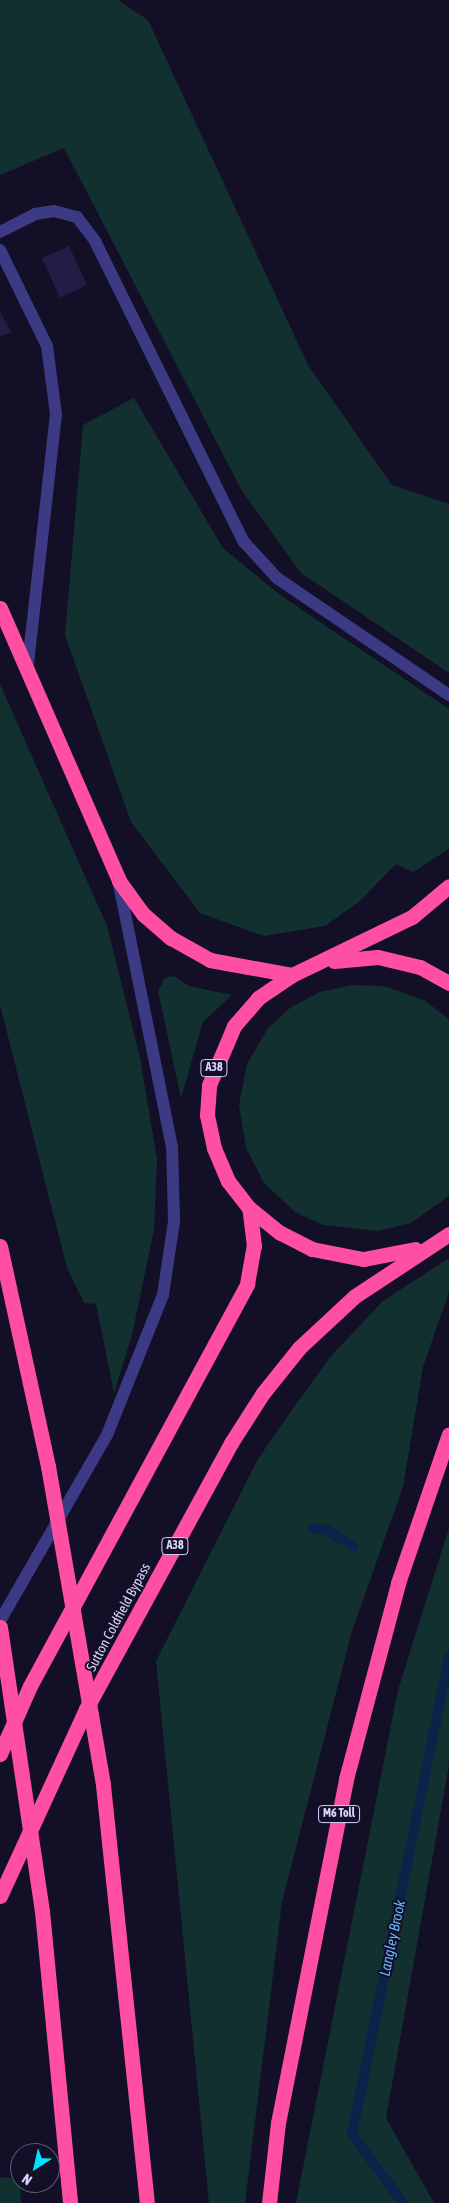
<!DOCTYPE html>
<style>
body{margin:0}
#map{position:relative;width:449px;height:2203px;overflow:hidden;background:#130f26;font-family:"Asap Condensed",sans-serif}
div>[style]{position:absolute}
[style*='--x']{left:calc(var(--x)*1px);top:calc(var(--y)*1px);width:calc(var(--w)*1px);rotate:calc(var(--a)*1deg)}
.green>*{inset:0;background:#12302f}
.stream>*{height:10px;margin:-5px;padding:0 5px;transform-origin:5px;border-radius:5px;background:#0c2248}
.building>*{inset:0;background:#241b47}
.minor>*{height:12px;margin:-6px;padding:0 6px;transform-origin:6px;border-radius:6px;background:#3d3a85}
.highway>*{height:15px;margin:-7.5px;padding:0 7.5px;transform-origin:7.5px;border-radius:7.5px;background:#ff4fa3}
.highway-bridge>*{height:15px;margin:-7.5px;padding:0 7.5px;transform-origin:7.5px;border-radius:7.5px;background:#ff4fa3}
span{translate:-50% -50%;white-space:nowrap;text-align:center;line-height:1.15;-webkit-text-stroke:4px #130f26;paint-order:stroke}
.shield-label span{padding:1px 4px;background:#130f26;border:1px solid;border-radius:4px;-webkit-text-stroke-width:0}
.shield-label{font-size:12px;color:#d9d4ff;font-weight:700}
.street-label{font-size:14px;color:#d9d4ff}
.water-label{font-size:15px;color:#62b6ff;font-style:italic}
.north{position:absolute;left:10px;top:2143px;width:50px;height:50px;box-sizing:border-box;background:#130f26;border:1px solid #625e7d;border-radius:50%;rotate:215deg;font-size:14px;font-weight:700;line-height:20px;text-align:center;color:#d9d4ff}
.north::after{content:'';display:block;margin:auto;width:18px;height:22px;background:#00e5ff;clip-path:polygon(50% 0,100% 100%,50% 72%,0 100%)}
</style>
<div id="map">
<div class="green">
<i style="clip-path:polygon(0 0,118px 0,148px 20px,308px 365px,392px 485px,449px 504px,449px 673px,301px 573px,242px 491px,64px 148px,0 175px)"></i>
<i style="clip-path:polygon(134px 398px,223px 548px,280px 595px,449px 709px,449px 849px,413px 872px,396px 864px,360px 901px,325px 926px,264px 936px,200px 913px,131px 822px,65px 635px,83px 425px)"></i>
<i style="clip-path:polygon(0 684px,107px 926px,140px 1058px,157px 1159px,154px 1230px,132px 1335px,114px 1393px,96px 1304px,84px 1303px,67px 1268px,0 1005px)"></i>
<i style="clip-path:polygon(174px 976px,189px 986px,232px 995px,203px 1022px,181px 1098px,158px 991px,165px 978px)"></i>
<i style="clip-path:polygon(352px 985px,384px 986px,424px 1000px,449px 1019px,449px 1196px,411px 1223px,379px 1231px,323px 1225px,295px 1212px,264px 1183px,246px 1148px,239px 1105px,247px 1064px,268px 1028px,291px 1007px,320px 992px)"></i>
<i style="clip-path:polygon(449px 1258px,449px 1292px,423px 1367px,403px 1487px,352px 1631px,282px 1902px,245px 2203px,209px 2203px,156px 1661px,258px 1459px,296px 1404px,332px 1355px,383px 1301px)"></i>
<i style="clip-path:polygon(449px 1528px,449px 1765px,386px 2118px,434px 2203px,296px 2203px,398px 1690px)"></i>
<i style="clip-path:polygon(0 2177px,20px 2179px,21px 2203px,0 2203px)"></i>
</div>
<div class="stream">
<i style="--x:312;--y:1528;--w:15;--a:8"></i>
<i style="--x:327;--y:1530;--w:31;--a:32"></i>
<i style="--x:403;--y:2203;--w:86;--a:-126.5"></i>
<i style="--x:352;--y:2134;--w:487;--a:-78.5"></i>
</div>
<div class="building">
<i style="clip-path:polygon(69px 246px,87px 285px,60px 298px,42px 258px)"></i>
<i style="clip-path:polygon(0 311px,11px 332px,0 337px)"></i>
</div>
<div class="minor">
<i style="--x:0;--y:232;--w:39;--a:-27"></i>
<i style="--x:35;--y:214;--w:19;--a:-9"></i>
<i style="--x:54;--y:211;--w:24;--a:15"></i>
<i style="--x:77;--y:217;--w:30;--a:53"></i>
<i style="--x:95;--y:241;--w:336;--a:63.7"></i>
<i style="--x:244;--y:542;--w:49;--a:47.5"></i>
<i style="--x:277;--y:578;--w:208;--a:34.2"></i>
<i style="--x:0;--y:250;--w:107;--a:63.9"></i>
<i style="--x:47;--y:346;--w:69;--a:82.5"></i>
<i style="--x:56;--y:414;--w:260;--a:96.4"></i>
<i style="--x:0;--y:1621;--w:215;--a:-60.1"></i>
<i style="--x:107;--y:1435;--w:151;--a:-68.2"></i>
<i style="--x:163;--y:1295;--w:75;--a:-81.5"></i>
<i style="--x:174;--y:1221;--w:74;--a:-91.5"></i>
<i style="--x:172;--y:1147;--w:269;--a:-101.4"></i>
</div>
<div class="highway">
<i style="--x:0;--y:608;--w:298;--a:66.4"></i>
<i style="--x:119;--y:881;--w:41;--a:54"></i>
<i style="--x:143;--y:914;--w:37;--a:41"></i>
<i style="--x:171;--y:938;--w:45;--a:29.4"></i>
<i style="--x:210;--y:960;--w:83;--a:10.4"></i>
<i style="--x:334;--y:961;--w:44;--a:-5.2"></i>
<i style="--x:378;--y:957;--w:43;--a:13.4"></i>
<i style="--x:420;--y:967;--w:33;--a:29"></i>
<i style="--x:0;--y:1246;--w:225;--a:77.7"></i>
<i style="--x:415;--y:1249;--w:53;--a:169.1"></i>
<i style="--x:363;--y:1259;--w:52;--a:-168.9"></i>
<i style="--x:312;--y:1249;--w:36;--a:-153"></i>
<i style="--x:280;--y:1233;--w:40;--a:-141"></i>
<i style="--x:249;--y:1208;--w:34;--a:-128"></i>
<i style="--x:228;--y:1181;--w:36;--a:-113"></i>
<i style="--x:214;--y:1148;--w:34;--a:-102"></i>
<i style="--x:207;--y:1115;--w:30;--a:-86"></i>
<i style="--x:209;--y:1085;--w:64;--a:-67"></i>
<i style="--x:234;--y:1026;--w:37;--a:-49"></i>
<i style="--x:258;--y:998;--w:41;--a:-34.1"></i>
<i style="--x:292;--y:975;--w:133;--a:-25.8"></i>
<i style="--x:412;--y:917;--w:48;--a:-40"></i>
<i style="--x:0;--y:1754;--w:74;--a:-66.2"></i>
<i style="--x:30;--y:1686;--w:457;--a:-61.6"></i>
<i style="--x:247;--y:1284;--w:39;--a:-80"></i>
<i style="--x:254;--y:1246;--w:38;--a:-97"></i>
<i style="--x:103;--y:1785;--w:420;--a:84"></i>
<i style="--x:0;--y:1896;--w:206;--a:-65.3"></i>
<i style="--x:86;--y:1709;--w:303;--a:-61.4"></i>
<i style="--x:231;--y:1443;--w:59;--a:-57.4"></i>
<i style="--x:263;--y:1393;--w:58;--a:-51.3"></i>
<i style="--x:299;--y:1348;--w:76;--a:-42.9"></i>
<i style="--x:355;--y:1296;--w:113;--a:-33.4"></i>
<i style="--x:42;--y:1911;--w:293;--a:84.5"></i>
<i style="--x:269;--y:2203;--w:81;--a:-83.6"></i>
<i style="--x:278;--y:2123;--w:351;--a:-78.8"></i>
<i style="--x:346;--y:1779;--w:203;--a:-75.1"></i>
<i style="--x:398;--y:1583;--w:157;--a:-71.1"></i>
</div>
<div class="highway-bridge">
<i style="--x:48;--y:1466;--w:324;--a:80.2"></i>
<i style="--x:0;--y:1627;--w:287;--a:81.6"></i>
</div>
<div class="shield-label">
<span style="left:214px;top:1068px">A38</span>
<span style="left:175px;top:1546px">A38</span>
<span style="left:339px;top:1814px">M6 Toll</span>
</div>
<div class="street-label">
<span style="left:118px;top:1617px;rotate:-62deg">Sutton Coldfield Bypass</span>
</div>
<div class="water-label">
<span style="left:392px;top:1938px;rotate:-78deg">Langley Brook</span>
</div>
<div class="north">N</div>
</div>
